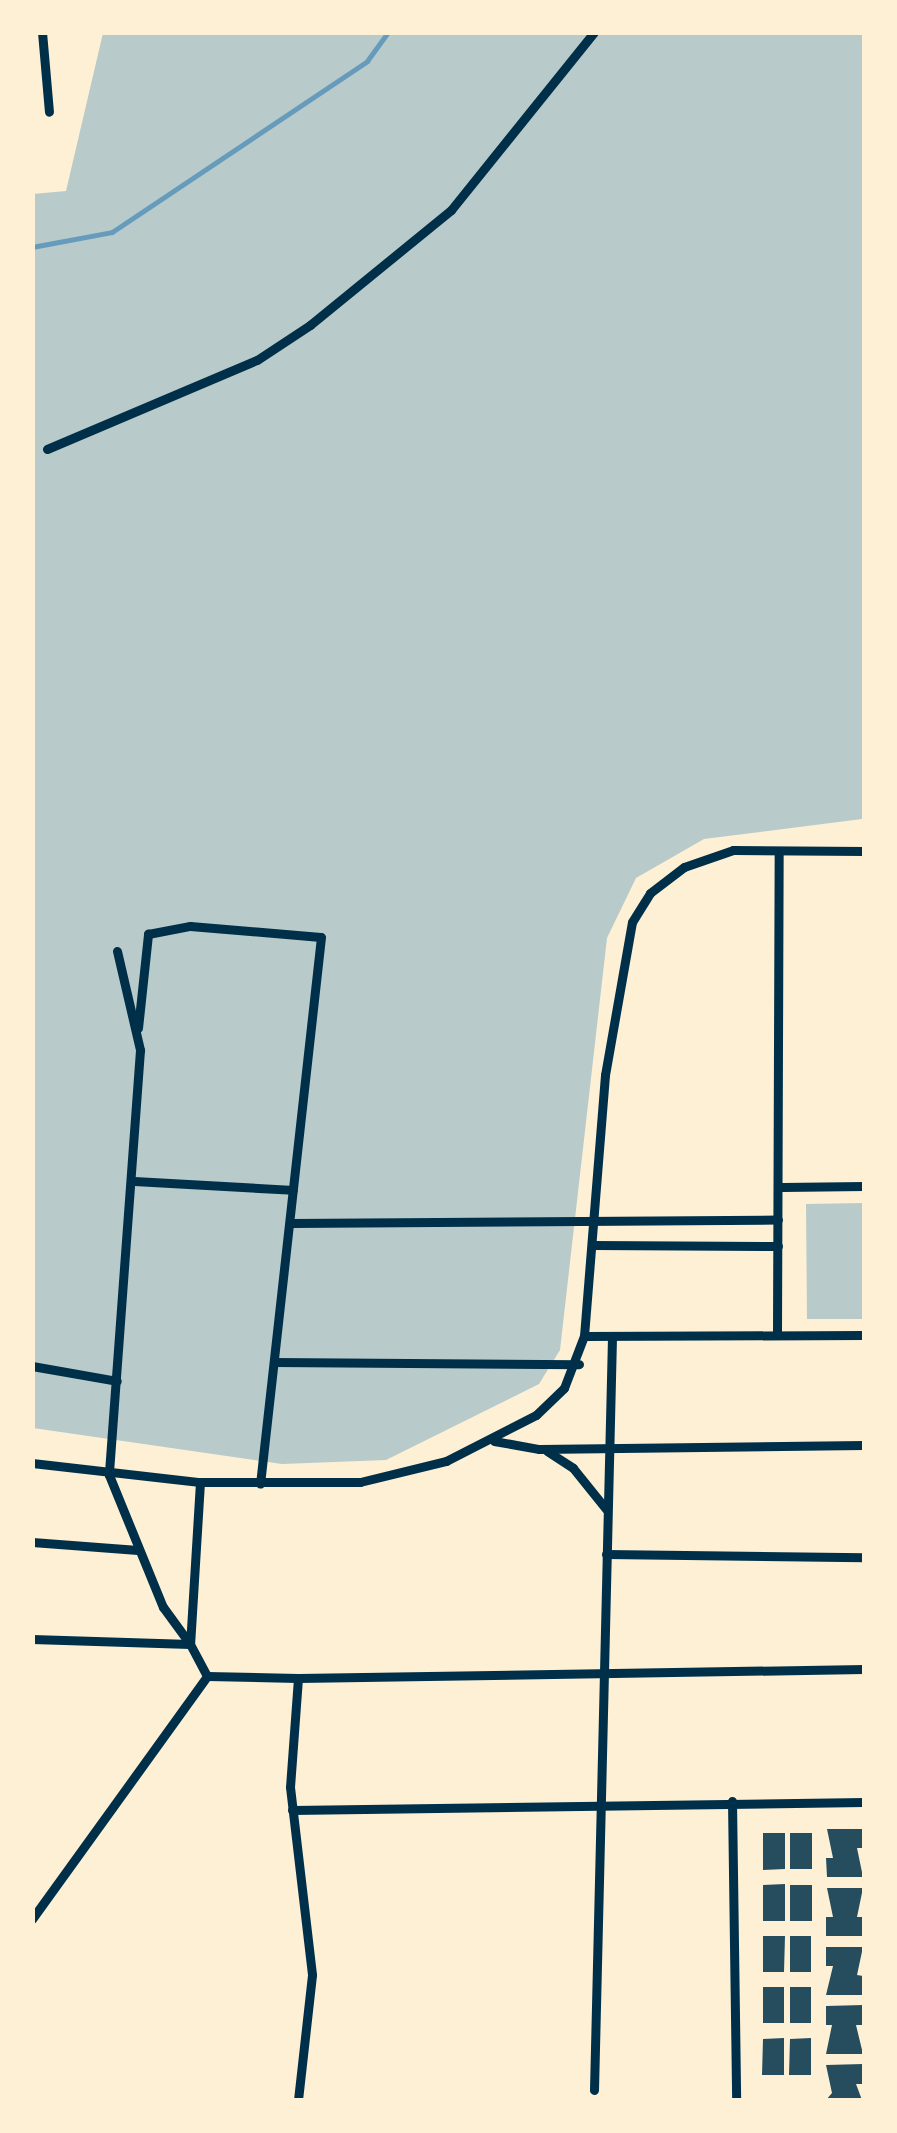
<!DOCTYPE html>
<style>
body{margin:0}
#map{position:relative;width:897px;height:2133px;overflow:hidden;background:#fdf0d5;font-family:Literata,serif}
div>[style]{position:absolute}
[style*='--x']{left:calc(var(--x)*1px);top:calc(var(--y)*1px);width:calc(var(--w)*1px);rotate:calc(var(--a)*1deg)}
.green>*{inset:0;background:#b9caca}
.stream>*{height:5px;margin:-2.5px;padding:0 2.5px;transform-origin:2.5px;border-radius:2.5px;background:#669bbc}
.building>*{inset:0;background:#264d5e}
.minor>*{height:9px;margin:-4.5px;padding:0 4.5px;transform-origin:4.5px;border-radius:4.5px;background:#003049}
span{translate:-50% -50%;white-space:nowrap;text-align:center;line-height:1.15;-webkit-text-stroke:8px #fdf0d5;paint-order:stroke}
.frame{position:absolute;inset:0;border:35px solid #fdf0d5;pointer-events:none}
</style>
<div id="map">
<div class="green">
<i style="clip-path:polygon(103px 33px,864px 33px,862px 819px,704px 839px,636px 878px,607px 938px,560px 1350px,539px 1384px,386px 1460px,282px 1464px,33px 1428px,33px 194px,66px 191px)"></i>
<i style="clip-path:polygon(864px 1203px,864px 1319px,807px 1319px,806px 1204px)"></i>
</div>
<div class="stream">
<i style="--x:32;--y:247;--w:81;--a:-10.6"></i>
<i style="--x:112;--y:232;--w:307;--a:-33.8"></i>
<i style="--x:367;--y:61;--w:36;--a:-54"></i>
</div>
<div class="building">
<i style="clip-path:polygon(827px 1829px,864px 1829px,863px 1848px,857px 1848px,863px 1877px,827px 1877px,826px 1858px,833px 1858px)"></i>
<i style="clip-path:polygon(763px 1833px,785px 1833px,785px 1869px,763px 1870px)"></i>
<i style="clip-path:polygon(790px 1833px,812px 1833px,812px 1869px,790px 1869px)"></i>
<i style="clip-path:polygon(785px 1884px,785px 1921px,763px 1921px,763px 1885px)"></i>
<i style="clip-path:polygon(790px 1885px,812px 1885px,812px 1921px,790px 1921px)"></i>
<i style="clip-path:polygon(827px 1888px,863px 1888px,857px 1917px,863px 1917px,863px 1936px,826px 1936px,826px 1917px,833px 1917px)"></i>
<i style="clip-path:polygon(763px 1936px,785px 1936px,784px 1972px,763px 1972px)"></i>
<i style="clip-path:polygon(790px 1936px,811px 1936px,811px 1972px,790px 1972px)"></i>
<i style="clip-path:polygon(826px 1947px,863px 1947px,857px 1975px,863px 1976px,863px 1995px,826px 1995px,833px 1966px,826px 1966px)"></i>
<i style="clip-path:polygon(763px 1987px,784px 1987px,784px 2023px,763px 2023px)"></i>
<i style="clip-path:polygon(790px 1987px,811px 1987px,811px 2023px,790px 2023px)"></i>
<i style="clip-path:polygon(863px 2005px,863px 2025px,856px 2025px,863px 2054px,826px 2054px,832px 2025px,826px 2025px,826px 2006px)"></i>
<i style="clip-path:polygon(784px 2038px,784px 2075px,762px 2075px,763px 2039px)"></i>
<i style="clip-path:polygon(811px 2038px,811px 2075px,789px 2075px,790px 2039px)"></i>
<i style="clip-path:polygon(863px 2064px,863px 2084px,856px 2084px,862px 2100px,826px 2100px,832px 2093px,826px 2065px)"></i>
</div>
<div class="minor">
<i style="--x:42;--y:32;--w:80;--a:85"></i>
<i style="--x:47;--y:449;--w:228;--a:-23"></i>
<i style="--x:257;--y:360;--w:64;--a:-33.4"></i>
<i style="--x:310;--y:325;--w:182;--a:-39.2"></i>
<i style="--x:451;--y:210;--w:228;--a:-51.2"></i>
<i style="--x:117;--y:951;--w:102;--a:76.9"></i>
<i style="--x:140;--y:1050;--w:426;--a:94.2"></i>
<i style="--x:109;--y:1475;--w:143;--a:67.8"></i>
<i style="--x:163;--y:1607;--w:46;--a:53.9"></i>
<i style="--x:138;--y:1028;--w:95;--a:-83.9"></i>
<i style="--x:148;--y:934;--w:43;--a:-10.8"></i>
<i style="--x:190;--y:926;--w:131;--a:4.8"></i>
<i style="--x:321;--y:937;--w:550;--a:96.36"></i>
<i style="--x:134;--y:1181;--w:159;--a:3.2"></i>
<i style="--x:782;--y:1187;--w:82;--a:-0.7"></i>
<i style="--x:291;--y:1223;--w:487;--a:-0.4"></i>
<i style="--x:592;--y:1245;--w:186;--a:0.3"></i>
<i style="--x:777;--y:1332;--w:481;--a:-89.8"></i>
<i style="--x:584;--y:1336;--w:280;--a:-0.2"></i>
<i style="--x:274;--y:1362;--w:305;--a:0.4"></i>
<i style="--x:32;--y:1366;--w:86;--a:10"></i>
<i style="--x:494;--y:1441;--w:46;--a:10.1"></i>
<i style="--x:539;--y:1449;--w:325;--a:-0.7"></i>
<i style="--x:547;--y:1451;--w:31;--a:33"></i>
<i style="--x:573;--y:1468;--w:53;--a:51.2"></i>
<i style="--x:32;--y:1463;--w:169;--a:6.5"></i>
<i style="--x:200;--y:1482;--w:160;--a:0"></i>
<i style="--x:360;--y:1482;--w:89;--a:-13.7"></i>
<i style="--x:446;--y:1461;--w:101;--a:-27.1"></i>
<i style="--x:536;--y:1415;--w:39;--a:-44"></i>
<i style="--x:564;--y:1388;--w:56;--a:-69"></i>
<i style="--x:584;--y:1336;--w:262;--a:-85.4"></i>
<i style="--x:605;--y:1075;--w:155;--a:-80"></i>
<i style="--x:632;--y:922;--w:34;--a:-58"></i>
<i style="--x:650;--y:893;--w:43;--a:-37.4"></i>
<i style="--x:684;--y:867;--w:52;--a:-19.1"></i>
<i style="--x:733;--y:850;--w:131;--a:0.4"></i>
<i style="--x:200;--y:1482;--w:162;--a:93.5"></i>
<i style="--x:190;--y:1644;--w:36;--a:62"></i>
<i style="--x:207;--y:1676;--w:91;--a:1.3"></i>
<i style="--x:298;--y:1678;--w:109;--a:94.2"></i>
<i style="--x:290;--y:1787;--w:189;--a:83.3"></i>
<i style="--x:312;--y:1975;--w:126;--a:96.4"></i>
<i style="--x:32;--y:1542;--w:106;--a:4.3"></i>
<i style="--x:606;--y:1554;--w:258;--a:0.7"></i>
<i style="--x:32;--y:1639;--w:158;--a:1.8"></i>
<i style="--x:298;--y:1678;--w:566;--a:-0.91"></i>
<i style="--x:732;--y:1801;--w:299;--a:89.2"></i>
<i style="--x:292;--y:1810;--w:572;--a:-0.8"></i>
<i style="--x:32;--y:1919;--w:299;--a:-54.2"></i>
<i style="--x:594;--y:2090;--w:754;--a:-88.63"></i>
</div>
<div class="frame"></div>
</div>
